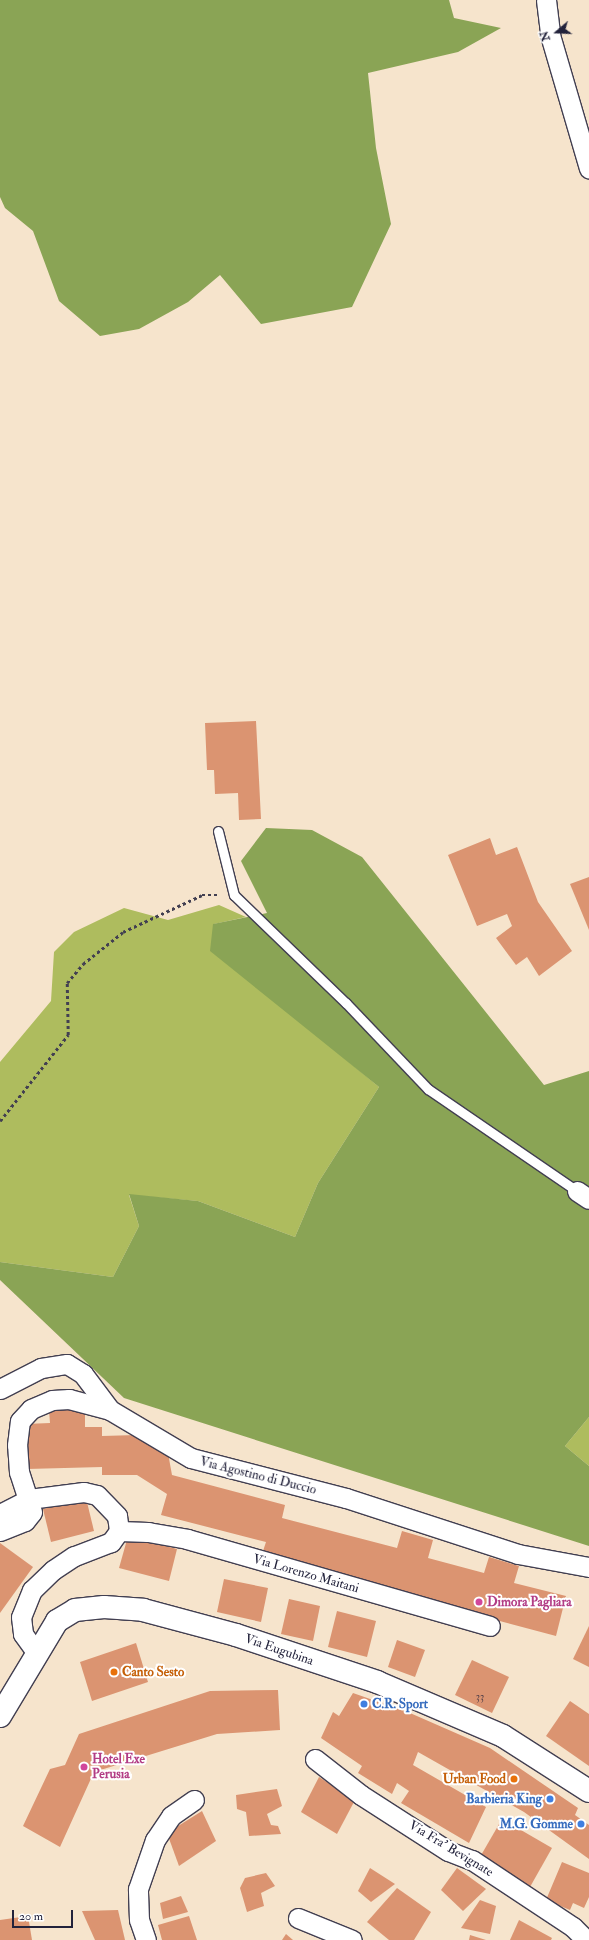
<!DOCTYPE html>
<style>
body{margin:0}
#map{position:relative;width:589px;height:1940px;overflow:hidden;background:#f6e4cc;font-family:"IM FELL Double Pica",serif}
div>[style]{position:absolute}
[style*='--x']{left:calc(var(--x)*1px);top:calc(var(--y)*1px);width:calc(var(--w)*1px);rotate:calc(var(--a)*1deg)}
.green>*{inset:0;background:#aebc5e}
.forest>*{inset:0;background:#8aa455}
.building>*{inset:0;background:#db9471}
.path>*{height:2.5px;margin-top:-1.25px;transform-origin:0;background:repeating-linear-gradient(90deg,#423f51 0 3px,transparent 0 6px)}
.roads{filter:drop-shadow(1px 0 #423f51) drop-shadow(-1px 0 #423f51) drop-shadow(0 1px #423f51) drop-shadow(0 -1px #423f51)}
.lane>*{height:9px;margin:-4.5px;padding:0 4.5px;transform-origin:4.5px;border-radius:4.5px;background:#fff}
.street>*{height:19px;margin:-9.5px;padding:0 9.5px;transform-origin:9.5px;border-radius:9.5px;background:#fff}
.secondary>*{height:22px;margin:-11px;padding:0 11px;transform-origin:11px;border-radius:11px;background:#fff}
.dots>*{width:11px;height:11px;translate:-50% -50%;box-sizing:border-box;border:2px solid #fff;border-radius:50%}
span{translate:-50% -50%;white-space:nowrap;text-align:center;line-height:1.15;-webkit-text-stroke:4px #fff;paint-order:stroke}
.number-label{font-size:11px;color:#503e48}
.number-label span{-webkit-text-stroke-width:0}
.street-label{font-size:13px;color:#22223b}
.hotel-label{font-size:13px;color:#b23c85;font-weight:700}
.left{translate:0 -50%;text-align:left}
.food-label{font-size:13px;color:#c56008;font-weight:700}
.right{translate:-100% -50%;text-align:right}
.shop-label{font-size:13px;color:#366cbe;font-weight:700}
.north{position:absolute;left:537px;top:12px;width:40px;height:40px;-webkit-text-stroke:3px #fff;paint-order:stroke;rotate:251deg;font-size:11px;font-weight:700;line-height:16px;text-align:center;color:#22223b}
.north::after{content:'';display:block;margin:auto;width:14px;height:18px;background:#22223b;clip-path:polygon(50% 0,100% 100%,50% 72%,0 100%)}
.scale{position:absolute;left:12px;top:1910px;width:61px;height:18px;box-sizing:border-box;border:2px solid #22223b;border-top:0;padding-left:5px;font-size:12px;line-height:14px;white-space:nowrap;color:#22223b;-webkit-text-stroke:3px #fff;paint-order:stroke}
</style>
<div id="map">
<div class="green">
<i style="clip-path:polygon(219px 905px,246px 917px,214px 924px,308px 1028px,379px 1087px,318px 1183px,295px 1237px,198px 1201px,129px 1195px,139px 1226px,113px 1277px,0 1262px,0 1062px,51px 1001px,54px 952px,74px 932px,124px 908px,168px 920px)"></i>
<i style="clip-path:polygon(589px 1417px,589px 1466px,565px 1446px)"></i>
</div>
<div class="forest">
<i style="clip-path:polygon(0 0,449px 0,454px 18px,501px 28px,458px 52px,368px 73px,376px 148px,391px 224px,352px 307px,261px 324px,220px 275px,188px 302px,139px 329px,100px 336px,59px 301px,33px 231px,5px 208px,0 197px)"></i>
<i style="clip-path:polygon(266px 828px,312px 830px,362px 857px,544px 1085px,589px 1071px,589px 1417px,565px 1446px,589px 1466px,589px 1546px,124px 1398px,0 1280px,0 1262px,113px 1277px,139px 1226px,129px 1194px,198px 1201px,295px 1237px,318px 1183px,379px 1087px,210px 951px,213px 924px,267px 913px,241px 861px)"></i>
</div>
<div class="building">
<i style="clip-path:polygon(256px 721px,261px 819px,239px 820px,238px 793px,215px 794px,214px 770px,207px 770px,205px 723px)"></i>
<i style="clip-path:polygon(490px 838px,496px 855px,517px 847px,538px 902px,572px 951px,539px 976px,527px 957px,516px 965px,496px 938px,512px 926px,507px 914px,477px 926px,448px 855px)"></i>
<i style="clip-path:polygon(589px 877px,589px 930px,570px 884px)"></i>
<i style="clip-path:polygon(85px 1409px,85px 1427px,102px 1427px,102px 1436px,137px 1435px,168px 1453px,172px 1475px,285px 1505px,282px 1518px,397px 1548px,402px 1531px,433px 1540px,428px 1558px,484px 1573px,489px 1557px,519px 1566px,514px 1583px,566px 1596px,556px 1636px,261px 1557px,266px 1542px,161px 1515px,167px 1494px,137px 1475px,102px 1475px,102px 1467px,27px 1469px,26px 1424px,50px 1423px,49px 1410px)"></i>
<i style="clip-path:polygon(86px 1498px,94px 1531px,51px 1542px,43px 1509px)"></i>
<i style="clip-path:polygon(128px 1536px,177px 1549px,169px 1581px,119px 1568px)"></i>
<i style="clip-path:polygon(0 1543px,33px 1567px,0 1613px)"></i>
<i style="clip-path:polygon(224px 1579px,268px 1588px,261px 1622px,217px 1612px)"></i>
<i style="clip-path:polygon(289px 1599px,320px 1606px,313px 1641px,281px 1634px)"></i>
<i style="clip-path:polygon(337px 1611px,376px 1621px,367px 1657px,328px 1647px)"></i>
<i style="clip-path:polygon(589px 1626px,589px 1667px,573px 1659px)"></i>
<i style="clip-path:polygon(397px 1640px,425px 1650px,415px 1677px,388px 1667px)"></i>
<i style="clip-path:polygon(136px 1643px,148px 1682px,92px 1701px,80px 1662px)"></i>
<i style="clip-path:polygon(472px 1660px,509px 1677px,492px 1713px,455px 1695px)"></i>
<i style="clip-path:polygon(278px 1690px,280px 1730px,217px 1734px,94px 1772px,60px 1847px,23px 1826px,50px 1769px,65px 1765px,79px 1734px,210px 1691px)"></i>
<i style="clip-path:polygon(353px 1693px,410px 1713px,490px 1748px,578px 1808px,575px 1815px,589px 1825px,589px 1859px,524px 1812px,418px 1752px,413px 1765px,486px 1807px,469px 1843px,401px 1803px,409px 1791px,397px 1783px,392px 1794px,358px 1773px,362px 1766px,321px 1738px,333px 1712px,339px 1716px)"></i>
<i style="clip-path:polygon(570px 1701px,589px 1714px,589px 1766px,546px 1736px)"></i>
<i style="clip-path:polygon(319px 1777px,355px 1800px,337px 1834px,301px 1812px)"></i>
<i style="clip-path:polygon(277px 1789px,282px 1806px,267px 1814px,271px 1825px,278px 1826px,281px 1834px,249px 1836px,246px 1812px,237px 1809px,236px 1795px)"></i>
<i style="clip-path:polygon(202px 1811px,216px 1841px,179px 1866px,167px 1833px)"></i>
<i style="clip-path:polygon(502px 1819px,552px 1848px,530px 1887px,480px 1857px)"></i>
<i style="clip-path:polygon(562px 1862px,589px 1873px,589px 1897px,584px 1908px,573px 1903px,570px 1910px,546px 1900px)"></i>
<i style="clip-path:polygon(370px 1868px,395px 1884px,371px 1902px,358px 1891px)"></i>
<i style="clip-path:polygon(457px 1868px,486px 1889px,463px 1911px,441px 1890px)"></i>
<i style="clip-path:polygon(266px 1873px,275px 1886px,261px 1893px,264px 1906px,247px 1912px,240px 1888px,245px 1878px)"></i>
<i style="clip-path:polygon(397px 1888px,431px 1912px,414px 1940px,389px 1940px,367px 1922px)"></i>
<i style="clip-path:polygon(181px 1896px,188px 1912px,163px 1919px,160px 1903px)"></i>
<i style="clip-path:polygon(480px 1900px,496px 1906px,490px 1934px,461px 1928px)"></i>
<i style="clip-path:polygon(118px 1910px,125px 1940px,95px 1940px,82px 1911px)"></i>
<i style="clip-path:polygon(28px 1916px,32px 1940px,0 1940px,0 1920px)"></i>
<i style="clip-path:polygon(189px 1916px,197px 1940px,162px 1940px,158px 1925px)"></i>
<i style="clip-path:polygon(519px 1920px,552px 1938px,551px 1940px,510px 1940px)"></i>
<i style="clip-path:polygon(286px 1934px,293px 1940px,282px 1940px)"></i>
<i style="clip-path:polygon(470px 1935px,486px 1940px,469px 1940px)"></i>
</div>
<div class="path">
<i style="--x:0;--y:1121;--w:110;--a:-51.7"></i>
<i style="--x:68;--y:1035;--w:52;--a:-91.1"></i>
<i style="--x:67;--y:983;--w:25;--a:-50"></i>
<i style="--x:83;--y:964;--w:51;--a:-38.7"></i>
<i style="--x:123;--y:932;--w:87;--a:-25.1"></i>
<i style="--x:202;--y:895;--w:17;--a:0"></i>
</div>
<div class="roads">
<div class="lane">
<i style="--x:218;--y:831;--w:66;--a:76"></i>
<i style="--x:234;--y:895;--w:156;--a:44"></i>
<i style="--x:346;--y:1003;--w:119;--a:46.4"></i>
<i style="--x:428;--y:1089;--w:181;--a:34.4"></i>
</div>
<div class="street">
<i style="--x:546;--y:0;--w:35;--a:83"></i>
<i style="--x:550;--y:35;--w:139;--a:73.7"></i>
<i style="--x:577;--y:1191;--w:14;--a:34"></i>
<i style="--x:0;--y:1389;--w:46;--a:-27.1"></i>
<i style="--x:41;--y:1368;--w:26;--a:-9"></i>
<i style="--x:67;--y:1364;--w:19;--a:32"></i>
<i style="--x:83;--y:1374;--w:45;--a:53.1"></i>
<i style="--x:0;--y:1514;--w:33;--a:-27"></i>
<i style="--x:29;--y:1499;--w:55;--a:-7.3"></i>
<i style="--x:84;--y:1492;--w:13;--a:13"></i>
<i style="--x:97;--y:1495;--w:29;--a:46"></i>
<i style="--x:117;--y:1516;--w:15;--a:82"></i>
<i style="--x:119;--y:1531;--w:14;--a:126"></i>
<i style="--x:111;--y:1542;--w:40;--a:159"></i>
<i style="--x:74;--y:1556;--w:25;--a:146"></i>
<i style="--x:53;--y:1570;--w:29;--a:136"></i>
<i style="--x:32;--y:1590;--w:29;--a:112"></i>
<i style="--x:21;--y:1617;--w:17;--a:83"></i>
<i style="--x:23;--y:1634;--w:24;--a:54"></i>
<i style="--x:0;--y:1531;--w:27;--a:-22"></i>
<i style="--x:25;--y:1521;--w:11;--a:-52"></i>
<i style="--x:32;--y:1512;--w:42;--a:-108"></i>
<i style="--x:19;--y:1472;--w:27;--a:-94"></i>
<i style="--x:17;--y:1445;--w:24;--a:-83"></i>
<i style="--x:20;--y:1421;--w:16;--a:-47"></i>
<i style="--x:31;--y:1409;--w:23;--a:-23"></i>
<i style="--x:52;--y:1400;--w:17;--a:-3"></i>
<i style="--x:69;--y:1399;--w:42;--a:15"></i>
<i style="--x:110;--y:1410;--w:94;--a:30.7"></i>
<i style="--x:191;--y:1458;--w:160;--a:14.5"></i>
<i style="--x:346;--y:1498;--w:181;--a:18"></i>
<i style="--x:518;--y:1554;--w:72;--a:10.4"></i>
<i style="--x:119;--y:1531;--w:29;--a:2"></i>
<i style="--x:148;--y:1532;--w:40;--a:10"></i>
<i style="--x:187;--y:1539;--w:315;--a:16"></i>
<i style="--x:315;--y:1759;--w:58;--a:38"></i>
<i style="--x:361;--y:1795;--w:103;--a:32.8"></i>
<i style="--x:448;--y:1851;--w:26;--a:21"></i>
<i style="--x:472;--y:1860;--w:121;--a:33.6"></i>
<i style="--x:573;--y:1927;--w:18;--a:45"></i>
<i style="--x:298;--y:1918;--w:58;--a:22.2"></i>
<i style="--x:146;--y:1940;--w:21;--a:-109"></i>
<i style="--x:139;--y:1920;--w:31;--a:-92"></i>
<i style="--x:138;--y:1889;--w:52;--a:-70.9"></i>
<i style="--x:155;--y:1840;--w:29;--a:-56"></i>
<i style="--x:171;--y:1816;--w:28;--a:-35"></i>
</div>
<div class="secondary">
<i style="--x:0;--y:1716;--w:111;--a:-59"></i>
<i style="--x:57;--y:1621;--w:21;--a:-31"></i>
<i style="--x:75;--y:1610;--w:29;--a:-6"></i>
<i style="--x:104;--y:1607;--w:39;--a:4"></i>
<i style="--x:143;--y:1610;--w:96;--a:15"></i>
<i style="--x:236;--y:1635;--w:149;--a:18.4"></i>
<i style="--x:377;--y:1682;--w:137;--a:23.2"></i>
<i style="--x:503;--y:1736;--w:102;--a:32.6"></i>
</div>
</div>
<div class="dots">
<i style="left:479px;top:1602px;background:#d1479c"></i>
<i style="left:114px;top:1672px;background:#e8710a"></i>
<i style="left:364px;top:1704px;background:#3f7fe0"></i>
<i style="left:84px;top:1767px;background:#d1479c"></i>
<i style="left:514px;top:1779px;background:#e8710a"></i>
<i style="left:550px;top:1799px;background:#3f7fe0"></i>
<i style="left:581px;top:1824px;background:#3f7fe0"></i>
</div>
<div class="number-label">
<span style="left:480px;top:1697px">33</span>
</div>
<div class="street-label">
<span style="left:258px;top:1476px;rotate:14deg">Via Agostino di Duccio</span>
<span style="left:306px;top:1574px;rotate:16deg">Via Lorenzo Maitani</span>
<span style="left:279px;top:1650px;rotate:19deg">Via Eugubina</span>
<span style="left:451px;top:1849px;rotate:31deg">Via Fra' Bevignate</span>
</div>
<div class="hotel-label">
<span class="left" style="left:487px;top:1602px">Dimora Pagliara</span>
<span class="left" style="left:92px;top:1767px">Hotel Exe<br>Perusia</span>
</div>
<div class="food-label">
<span class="left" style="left:122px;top:1672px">Canto Sesto</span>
<span class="right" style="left:506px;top:1779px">Urban Food</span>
</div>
<div class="shop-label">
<span class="left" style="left:372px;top:1704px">C.R. Sport</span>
<span class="right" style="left:542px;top:1799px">Barbieria King</span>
<span class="right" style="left:573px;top:1824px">M.G. Gomme</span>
</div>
<div class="north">N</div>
<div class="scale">20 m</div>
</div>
